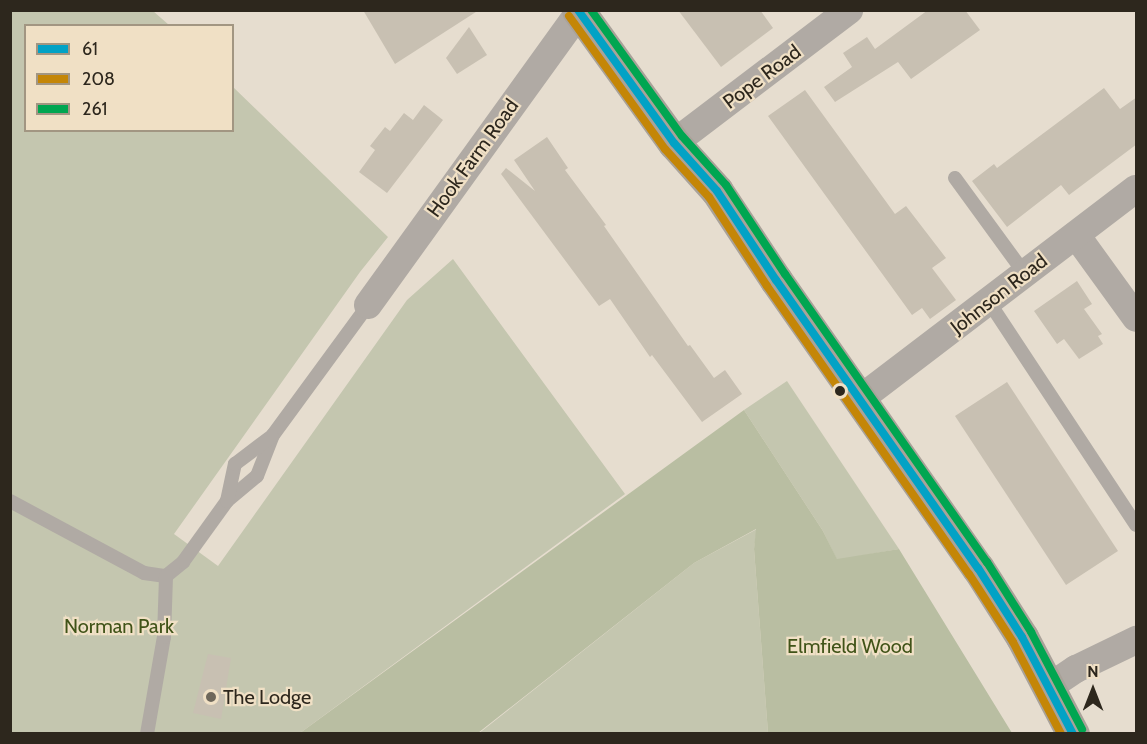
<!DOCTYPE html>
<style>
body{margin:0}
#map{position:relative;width:1147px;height:744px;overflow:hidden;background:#e6ddcf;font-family:Cabin,sans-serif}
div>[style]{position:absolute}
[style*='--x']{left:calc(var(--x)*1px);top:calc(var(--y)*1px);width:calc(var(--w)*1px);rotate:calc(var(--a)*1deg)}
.green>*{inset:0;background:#c4c6af}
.forest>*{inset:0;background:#b9bea2}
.building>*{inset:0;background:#c8c0b2}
.service>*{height:14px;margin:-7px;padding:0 7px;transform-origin:7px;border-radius:7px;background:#b0aaa4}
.minor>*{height:28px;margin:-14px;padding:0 14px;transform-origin:14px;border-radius:14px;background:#b0aaa4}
.primary>*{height:33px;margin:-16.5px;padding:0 16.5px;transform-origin:16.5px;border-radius:16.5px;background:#a9a299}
.bus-1>*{height:8px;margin:-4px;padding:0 4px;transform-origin:4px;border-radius:4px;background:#02a2c5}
.bus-2>*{height:8px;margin:-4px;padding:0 4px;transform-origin:4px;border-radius:4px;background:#c48607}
.bus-3>*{height:8px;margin:-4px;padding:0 4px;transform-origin:4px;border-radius:4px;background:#00a651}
.dots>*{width:16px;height:16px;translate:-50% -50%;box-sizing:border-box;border:3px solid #f0e0c5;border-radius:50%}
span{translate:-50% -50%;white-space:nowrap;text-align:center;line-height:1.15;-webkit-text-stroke:4.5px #f0e0c5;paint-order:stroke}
.street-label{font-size:20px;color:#2d271d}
.park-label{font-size:20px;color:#405318}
.poi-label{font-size:20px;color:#2d271d}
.left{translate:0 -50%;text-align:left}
.frame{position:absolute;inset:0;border:12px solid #2d271d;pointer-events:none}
.legend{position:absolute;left:24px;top:24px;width:210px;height:108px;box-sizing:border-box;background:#f0e0c5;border:2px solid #a29682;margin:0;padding:8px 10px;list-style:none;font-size:18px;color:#2d271d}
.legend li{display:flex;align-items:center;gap:12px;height:30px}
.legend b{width:30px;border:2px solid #a29682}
.north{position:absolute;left:1063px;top:660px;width:60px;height:60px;-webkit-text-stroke:4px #f0e0c5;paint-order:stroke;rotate:0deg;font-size:16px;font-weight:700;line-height:24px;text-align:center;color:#2d271d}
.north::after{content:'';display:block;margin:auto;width:21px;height:27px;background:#2d271d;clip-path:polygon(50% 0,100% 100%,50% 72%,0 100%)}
</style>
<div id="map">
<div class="green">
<i style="clip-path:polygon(10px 11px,153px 11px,169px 25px,26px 26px,26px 130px,232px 130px,233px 87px,388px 237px,360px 272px,174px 534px,218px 566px,407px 300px,453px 259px,625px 494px,300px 733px,11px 733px)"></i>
<i style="clip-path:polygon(787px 381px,899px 549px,837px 560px,823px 531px,744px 410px)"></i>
<i style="clip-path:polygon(757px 529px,754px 549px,768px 733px,478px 734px,694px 563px)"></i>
</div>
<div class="forest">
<i style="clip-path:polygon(744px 410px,823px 531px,837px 559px,899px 549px,1012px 733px,768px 733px,754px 549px,756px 529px,694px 563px,478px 733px,300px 733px)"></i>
</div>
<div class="building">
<i style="clip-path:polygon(363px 10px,479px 10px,395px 64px)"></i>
<i style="clip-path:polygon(678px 10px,760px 10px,773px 28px,721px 67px)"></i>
<i style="clip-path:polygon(928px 10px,965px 10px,980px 30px,911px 79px,898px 62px,835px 102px,824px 87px,852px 67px,843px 53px,867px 37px,875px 49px)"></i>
<i style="clip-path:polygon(469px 27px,487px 55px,457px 74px,446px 58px)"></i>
<i style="clip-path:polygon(1104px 88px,1120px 109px,1137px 97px,1137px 144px,1069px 195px,1061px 185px,1007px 227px,972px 181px,994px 164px,997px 168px)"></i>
<i style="clip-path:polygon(805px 90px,895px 214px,906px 206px,946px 258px,932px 268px,956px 300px,930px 319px,922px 308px,912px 315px,768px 116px)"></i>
<i style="clip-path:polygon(424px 105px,443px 120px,387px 193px,359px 172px,375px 150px,370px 146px,385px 127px,390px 131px,404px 113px,413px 120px)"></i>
<i style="clip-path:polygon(547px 137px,568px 168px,565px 170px,606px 225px,604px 226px,688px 346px,690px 345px,714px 378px,725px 370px,742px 394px,702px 422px,652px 355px,650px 357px,610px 299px,599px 306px,501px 174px,506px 168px,535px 191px,514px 160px)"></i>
<i style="clip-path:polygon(1077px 281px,1092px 304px,1084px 309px,1102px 334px,1098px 336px,1103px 344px,1079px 359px,1064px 339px,1057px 344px,1034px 311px)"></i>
<i style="clip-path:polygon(1007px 382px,1118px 551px,1066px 585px,955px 416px)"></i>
<i style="clip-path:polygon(208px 654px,231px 658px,221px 719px,193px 713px)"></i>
</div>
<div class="service">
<i style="--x:955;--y:178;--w:119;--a:53.9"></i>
<i style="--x:989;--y:302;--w:267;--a:56.6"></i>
<i style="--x:10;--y:501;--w:152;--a:28.2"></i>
<i style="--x:144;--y:573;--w:22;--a:8"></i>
<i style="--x:166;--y:576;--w:22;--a:-39"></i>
<i style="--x:183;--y:562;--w:75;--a:-54.2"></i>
<i style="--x:227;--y:501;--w:39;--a:-40"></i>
<i style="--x:257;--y:476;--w:44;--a:-68.7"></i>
<i style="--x:273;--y:435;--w:161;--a:-53.8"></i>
<i style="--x:227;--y:501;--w:38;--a:-78"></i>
<i style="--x:235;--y:464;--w:46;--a:-37.1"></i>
<i style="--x:147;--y:734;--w:98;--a:-80.1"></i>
<i style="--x:164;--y:637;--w:61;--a:-88.1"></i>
</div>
<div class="minor">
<i style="--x:674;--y:143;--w:220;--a:-37.2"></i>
<i style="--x:1076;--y:235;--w:102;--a:54.1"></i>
<i style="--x:368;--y:305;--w:361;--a:-54.2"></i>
<i style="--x:860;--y:399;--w:347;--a:-37.3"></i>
<i style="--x:1049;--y:687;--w:32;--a:-34"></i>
<i style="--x:1076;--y:669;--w:67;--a:-25.8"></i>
</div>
<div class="primary">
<i style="--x:578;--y:10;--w:164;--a:54.2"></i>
<i style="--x:674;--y:143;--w:64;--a:48.1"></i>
<i style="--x:717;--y:191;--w:107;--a:56.5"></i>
<i style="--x:776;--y:280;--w:352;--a:55"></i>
<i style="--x:978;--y:568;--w:82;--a:57.5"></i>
<i style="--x:1022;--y:637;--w:110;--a:62.3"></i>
</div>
<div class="bus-1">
<i style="--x:578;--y:10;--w:164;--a:54.2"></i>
<i style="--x:674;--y:143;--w:64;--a:48.1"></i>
<i style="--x:717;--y:191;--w:107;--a:56.5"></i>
<i style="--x:776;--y:280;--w:352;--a:55"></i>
<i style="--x:978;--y:568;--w:82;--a:57.5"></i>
<i style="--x:1022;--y:637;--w:110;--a:62.3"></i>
</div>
<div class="bus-2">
<i style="--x:569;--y:16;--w:164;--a:54.2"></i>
<i style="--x:665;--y:149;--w:65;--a:47.5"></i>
<i style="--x:709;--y:197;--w:106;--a:56.9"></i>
<i style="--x:767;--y:286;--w:352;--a:55"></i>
<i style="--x:969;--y:574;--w:81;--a:57.1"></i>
<i style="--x:1013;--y:642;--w:104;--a:62.4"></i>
</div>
<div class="bus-3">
<i style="--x:591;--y:10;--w:155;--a:54.2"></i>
<i style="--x:682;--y:136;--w:66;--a:48.1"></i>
<i style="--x:726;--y:185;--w:107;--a:56.5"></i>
<i style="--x:785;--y:274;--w:352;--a:55"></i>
<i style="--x:987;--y:562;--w:83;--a:57.8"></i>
<i style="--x:1031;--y:632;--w:110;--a:62.3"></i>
</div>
<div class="dots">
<i style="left:840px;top:391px;background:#2d271d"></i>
<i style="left:211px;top:697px;background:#6e675b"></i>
</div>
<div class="street-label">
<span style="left:762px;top:77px;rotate:-37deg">Pope Road</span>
<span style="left:473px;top:158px;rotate:-54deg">Hook Farm Road</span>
<span style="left:999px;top:294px;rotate:-38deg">Johnson Road</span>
</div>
<div class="park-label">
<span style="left:119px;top:626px">Norman Park</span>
<span style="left:850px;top:646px">Elmfield Wood</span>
</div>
<div class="poi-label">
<span class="left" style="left:223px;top:697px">The Lodge</span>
</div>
<div class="frame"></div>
<ul class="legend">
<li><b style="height:8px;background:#02a2c5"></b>61</li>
<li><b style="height:8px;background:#c48607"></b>208</li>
<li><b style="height:8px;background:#00a651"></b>261</li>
</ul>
<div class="north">N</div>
</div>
